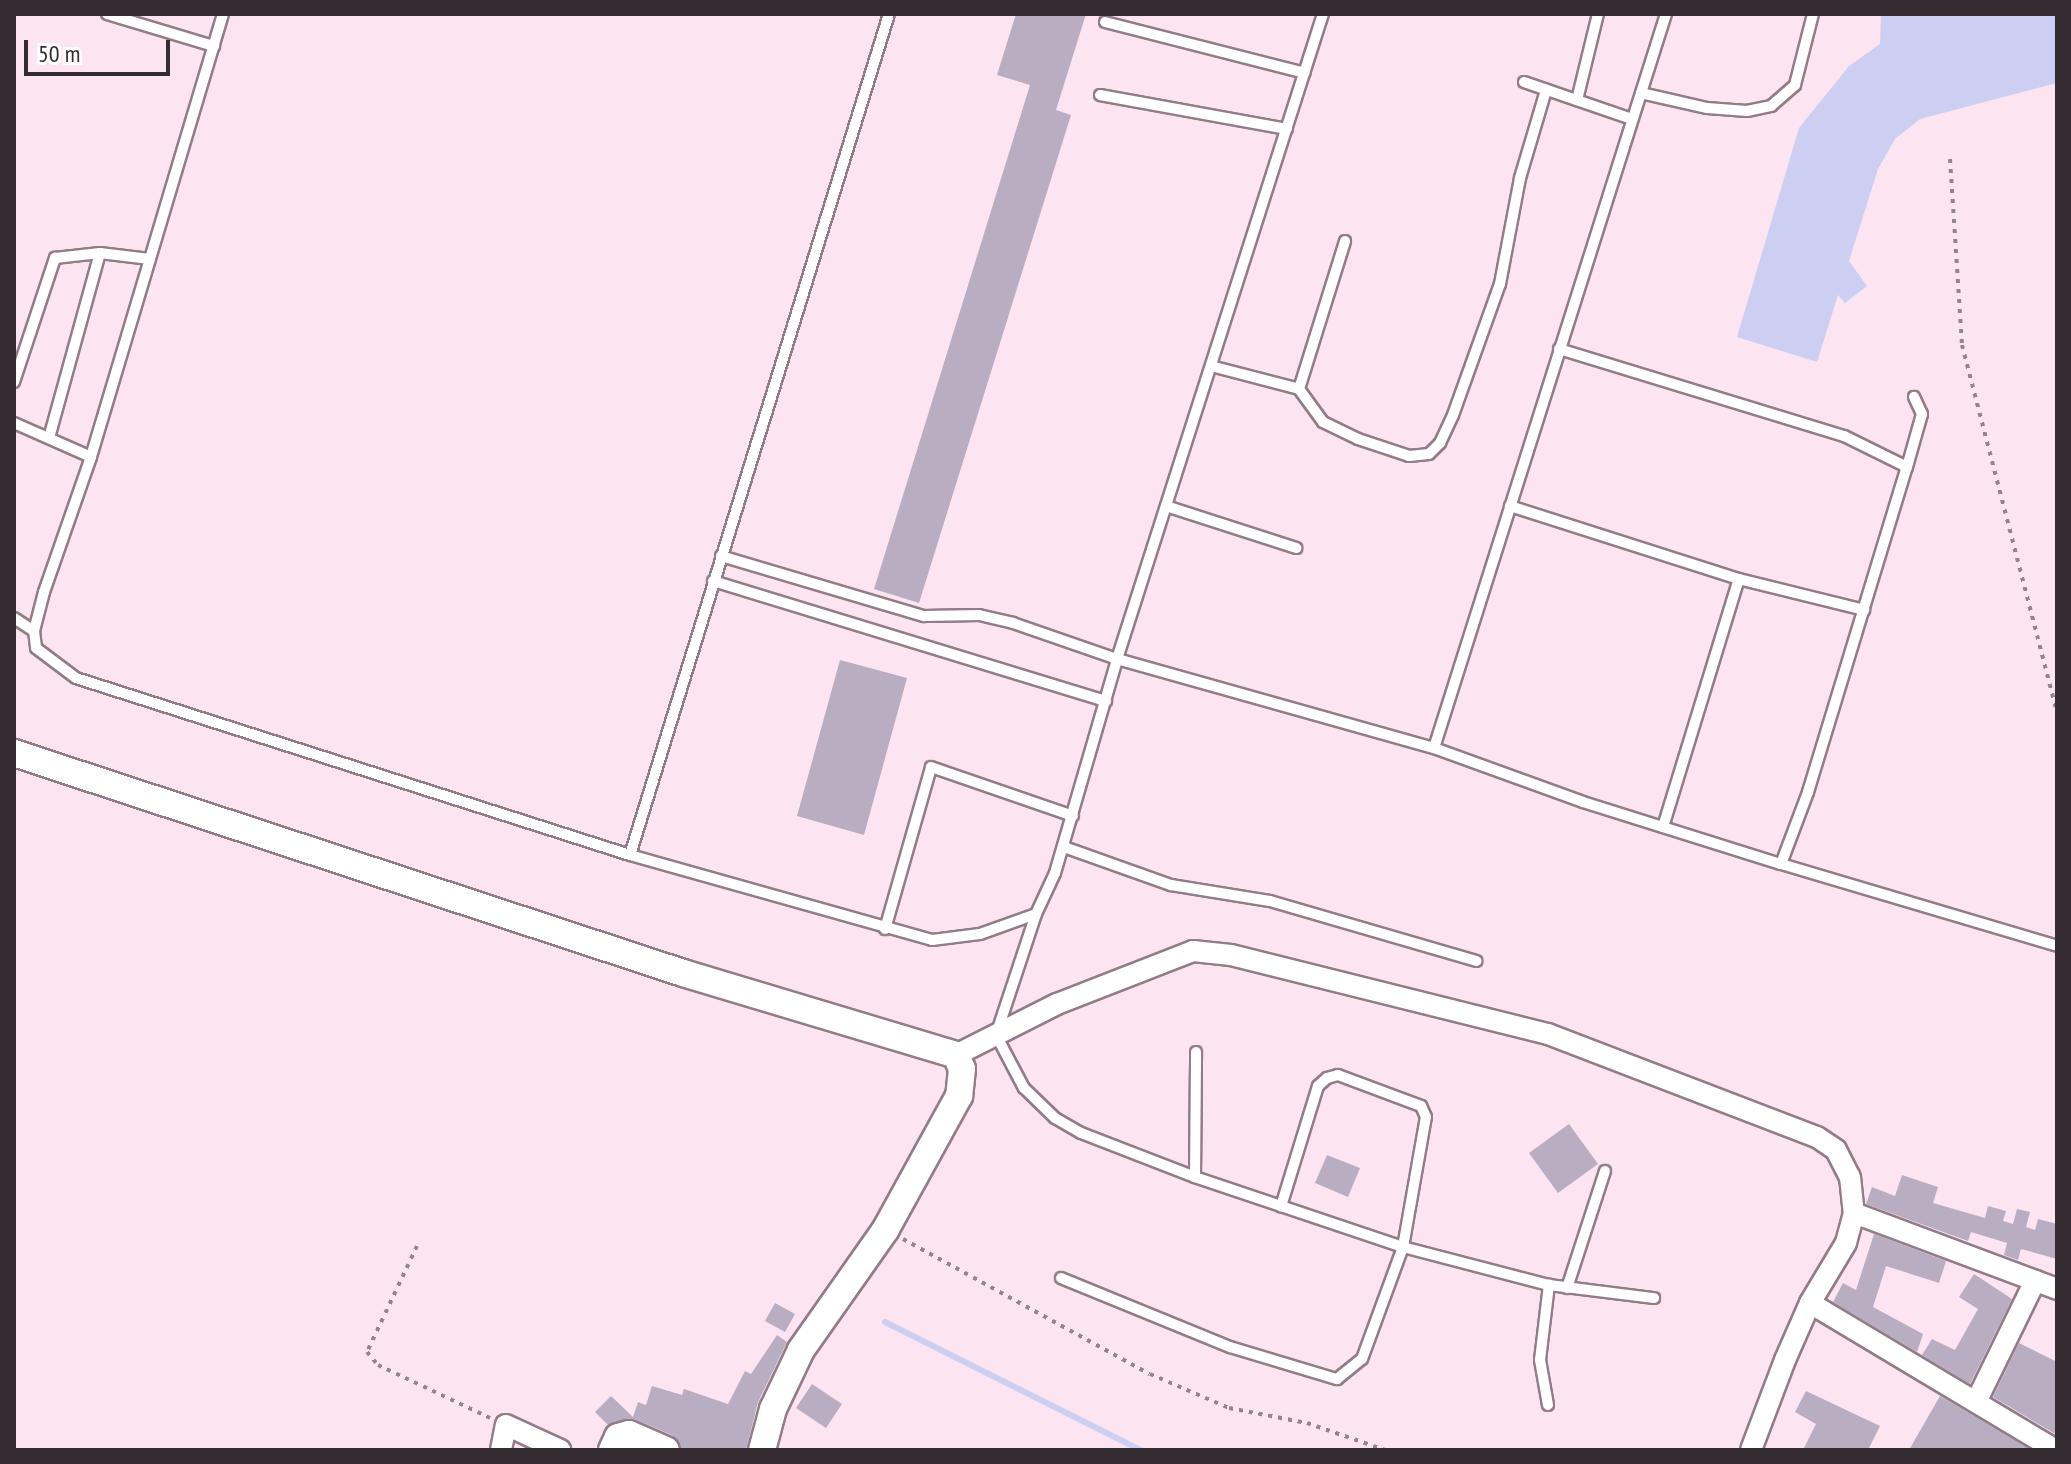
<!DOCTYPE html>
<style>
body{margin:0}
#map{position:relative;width:2071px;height:1464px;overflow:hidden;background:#fce4f1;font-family:"PT Sans Narrow",sans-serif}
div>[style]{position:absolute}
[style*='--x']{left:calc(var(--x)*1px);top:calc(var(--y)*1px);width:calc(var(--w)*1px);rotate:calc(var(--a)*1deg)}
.water>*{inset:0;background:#cdcff2}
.stream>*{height:6px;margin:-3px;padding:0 3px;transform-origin:3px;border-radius:3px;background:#cdcff2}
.building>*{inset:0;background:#b9adc1}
.path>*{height:4px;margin-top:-2px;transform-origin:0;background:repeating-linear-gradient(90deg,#94848c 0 4px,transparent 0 10px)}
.roads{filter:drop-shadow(2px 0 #927c88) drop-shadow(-2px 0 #927c88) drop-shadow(0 2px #927c88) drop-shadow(0 -2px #927c88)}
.service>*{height:10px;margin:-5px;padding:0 5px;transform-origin:5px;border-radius:5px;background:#fff}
.minor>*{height:20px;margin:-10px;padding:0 10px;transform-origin:10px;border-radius:10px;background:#fff}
.tertiary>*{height:26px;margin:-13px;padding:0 13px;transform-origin:13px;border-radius:13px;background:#fff}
span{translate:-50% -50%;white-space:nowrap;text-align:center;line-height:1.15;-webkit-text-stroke:7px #fff;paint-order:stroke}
.frame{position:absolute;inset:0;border:16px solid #352c31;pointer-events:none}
.scale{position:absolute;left:24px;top:40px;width:146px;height:36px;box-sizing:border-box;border:4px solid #352c31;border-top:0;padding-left:10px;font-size:24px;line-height:28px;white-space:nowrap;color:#352c31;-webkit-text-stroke:6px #fff;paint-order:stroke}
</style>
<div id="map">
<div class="water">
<i style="clip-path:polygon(1881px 14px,2057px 14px,2057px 83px,1920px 119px,1895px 139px,1878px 169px,1849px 261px,1867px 286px,1845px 303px,1838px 295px,1817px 362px,1737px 337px,1799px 128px,1849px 66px,1880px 44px)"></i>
</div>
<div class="stream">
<i style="--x:885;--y:1322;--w:286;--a:26.6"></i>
</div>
<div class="building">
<i style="clip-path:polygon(1016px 14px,1086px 14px,1056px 110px,1071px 115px,919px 603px,874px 589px,1030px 85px,997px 75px)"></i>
<i style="clip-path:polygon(840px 660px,907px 678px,864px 835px,797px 816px)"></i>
<i style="clip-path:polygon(1569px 1124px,1598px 1164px,1558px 1193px,1529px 1153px)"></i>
<i style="clip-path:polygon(1327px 1155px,1360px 1168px,1348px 1197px,1315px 1183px)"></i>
<i style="clip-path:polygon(1902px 1175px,1938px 1187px,1933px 1203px,1985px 1218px,1988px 1206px,2006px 1211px,2003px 1221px,2013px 1224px,2017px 1209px,2030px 1212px,2026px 1227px,2035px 1230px,2038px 1219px,2057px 1224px,2057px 1259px,2021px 1249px,2018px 1260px,2012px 1258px,2004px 1255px,2007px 1243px,1971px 1232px,1968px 1241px,1866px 1204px,1872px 1187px,1895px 1196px)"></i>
<i style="clip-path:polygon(1874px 1234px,1946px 1261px,1939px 1283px,1886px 1266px,1873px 1307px,1923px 1334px,1917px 1352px,1833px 1302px,1843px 1283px,1856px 1290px)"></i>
<i style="clip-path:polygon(1974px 1274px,2012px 1299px,1970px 1384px,1922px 1355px,1932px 1339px,1955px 1350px,1978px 1309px,1959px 1297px)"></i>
<i style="clip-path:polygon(775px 1303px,795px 1314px,785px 1332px,765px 1321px)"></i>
<i style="clip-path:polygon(777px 1335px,787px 1342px,758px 1402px,746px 1450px,682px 1450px,672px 1435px,634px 1419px,608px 1425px,595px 1412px,611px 1396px,633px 1417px,638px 1402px,646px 1405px,652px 1386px,682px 1395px,684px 1389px,728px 1404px,745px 1371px,751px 1374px)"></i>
<i style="clip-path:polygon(2019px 1343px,2057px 1362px,2057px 1435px,1993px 1397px)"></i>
<i style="clip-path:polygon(812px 1384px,842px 1404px,826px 1428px,796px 1408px)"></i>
<i style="clip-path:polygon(1806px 1391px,1880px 1426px,1868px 1450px,1803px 1450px,1816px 1424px,1795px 1412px)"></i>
<i style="clip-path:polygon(1940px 1396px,2031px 1450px,1909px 1450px)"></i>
</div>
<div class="path">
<i style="--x:1950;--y:159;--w:186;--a:86.3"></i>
<i style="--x:1962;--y:345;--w:379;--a:75.5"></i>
<i style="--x:903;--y:1239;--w:281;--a:28.7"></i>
<i style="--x:1150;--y:1374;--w:86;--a:23.3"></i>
<i style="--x:1229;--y:1408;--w:79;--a:10.9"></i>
<i style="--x:1307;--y:1423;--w:83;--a:19.1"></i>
<i style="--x:417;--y:1246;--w:117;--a:115.3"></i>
<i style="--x:367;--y:1352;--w:17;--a:50"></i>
<i style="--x:378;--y:1365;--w:124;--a:25.3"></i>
</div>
<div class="roads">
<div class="service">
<i style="--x:107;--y:14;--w:112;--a:16.7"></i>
<i style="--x:223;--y:14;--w:462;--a:106.6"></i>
<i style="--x:91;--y:457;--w:143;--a:109.2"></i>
<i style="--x:44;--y:592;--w:40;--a:104.4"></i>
<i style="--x:34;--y:631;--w:17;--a:83"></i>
<i style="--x:36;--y:648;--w:50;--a:36.9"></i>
<i style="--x:76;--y:678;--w:582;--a:17.72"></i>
<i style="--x:630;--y:855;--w:314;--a:15.7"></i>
<i style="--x:932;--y:940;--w:48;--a:-7.1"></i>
<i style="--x:980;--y:934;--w:59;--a:-19.7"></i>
<i style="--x:1036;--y:914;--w:45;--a:-65.1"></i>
<i style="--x:1055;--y:873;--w:223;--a:-73.8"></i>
<i style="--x:1117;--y:659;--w:677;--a:-72.29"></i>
<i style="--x:1105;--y:22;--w:206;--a:14.3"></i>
<i style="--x:1524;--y:82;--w:114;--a:18.9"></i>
<i style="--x:1641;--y:93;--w:68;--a:12.8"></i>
<i style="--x:1707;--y:108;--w:40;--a:4.3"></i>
<i style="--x:1747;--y:111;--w:25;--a:-12"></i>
<i style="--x:1771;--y:106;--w:32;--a:-41"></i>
<i style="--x:1795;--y:85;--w:73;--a:-75.8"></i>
<i style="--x:1100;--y:95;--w:190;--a:10.3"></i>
<i style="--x:1577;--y:100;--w:89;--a:-76.3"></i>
<i style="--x:1211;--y:366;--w:91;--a:14.6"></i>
<i style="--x:1299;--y:389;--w:41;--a:54"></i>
<i style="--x:1323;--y:422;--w:39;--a:26"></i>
<i style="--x:1358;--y:439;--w:54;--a:18.4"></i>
<i style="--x:1409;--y:456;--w:20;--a:-6"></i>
<i style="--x:1429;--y:454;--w:16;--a:-45"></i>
<i style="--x:1440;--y:443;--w:31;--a:-65"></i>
<i style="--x:1453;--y:415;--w:139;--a:-70.3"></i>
<i style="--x:1500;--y:284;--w:108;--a:-79.3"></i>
<i style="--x:1520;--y:178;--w:92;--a:-73.5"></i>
<i style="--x:14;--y:382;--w:131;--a:-71.7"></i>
<i style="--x:55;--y:258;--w:45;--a:-6.3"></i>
<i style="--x:100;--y:253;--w:50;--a:6.8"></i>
<i style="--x:1299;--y:389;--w:155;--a:-72.7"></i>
<i style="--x:14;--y:423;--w:84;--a:23.8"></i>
<i style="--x:49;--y:438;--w:192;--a:-74.6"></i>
<i style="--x:1907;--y:467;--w:55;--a:-74.2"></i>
<i style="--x:1922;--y:414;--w:19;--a:-115"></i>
<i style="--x:1166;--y:506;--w:137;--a:17.9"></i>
<i style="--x:1510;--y:506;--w:240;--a:17.7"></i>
<i style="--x:1739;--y:579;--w:129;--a:13.9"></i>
<i style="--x:721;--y:556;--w:212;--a:16.5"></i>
<i style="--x:924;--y:616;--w:55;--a:-1"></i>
<i style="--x:979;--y:615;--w:35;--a:13"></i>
<i style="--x:1013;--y:623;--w:110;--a:19.1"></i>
<i style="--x:1117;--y:659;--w:329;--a:15.7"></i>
<i style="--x:1434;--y:748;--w:770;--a:-72.46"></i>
<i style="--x:713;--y:581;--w:411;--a:17"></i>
<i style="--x:14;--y:618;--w:24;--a:33"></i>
<i style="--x:1434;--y:748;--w:158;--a:19.9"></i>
<i style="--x:1583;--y:802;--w:207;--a:17.4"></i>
<i style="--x:1781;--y:864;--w:77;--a:-69.4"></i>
<i style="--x:1808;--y:792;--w:340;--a:-73.1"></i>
<i style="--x:1907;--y:467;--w:70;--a:-153.8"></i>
<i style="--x:1844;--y:436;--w:298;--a:-163"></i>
<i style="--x:1663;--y:827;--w:259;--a:-73"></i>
<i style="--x:1064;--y:847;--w:114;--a:19.6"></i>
<i style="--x:1171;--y:885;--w:100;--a:9.2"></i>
<i style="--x:1270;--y:901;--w:215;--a:16.2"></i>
<i style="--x:630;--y:855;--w:880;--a:-72.88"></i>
<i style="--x:1781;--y:864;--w:288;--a:16.5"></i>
<i style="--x:1036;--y:914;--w:127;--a:108.3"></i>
<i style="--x:996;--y:1035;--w:60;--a:62.2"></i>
<i style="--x:1024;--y:1088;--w:43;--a:44.1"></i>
<i style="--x:1055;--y:1118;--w:30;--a:30"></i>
<i style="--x:1081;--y:1133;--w:122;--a:21.1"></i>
<i style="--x:1195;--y:1177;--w:219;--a:18.6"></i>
<i style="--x:1403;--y:1247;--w:151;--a:14.6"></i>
<i style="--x:1549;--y:1285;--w:106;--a:7.1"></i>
<i style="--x:885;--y:929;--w:168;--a:-74.1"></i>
<i style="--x:931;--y:767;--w:150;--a:19"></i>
<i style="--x:1195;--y:1177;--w:125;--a:-89.5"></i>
<i style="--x:1061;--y:1278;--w:183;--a:22.2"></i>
<i style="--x:1230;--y:1347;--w:112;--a:16.7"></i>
<i style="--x:1337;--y:1379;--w:32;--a:-39"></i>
<i style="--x:1362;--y:1359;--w:119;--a:-69.9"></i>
<i style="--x:1403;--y:1247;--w:132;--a:-80"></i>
<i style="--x:1426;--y:1117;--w:12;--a:-114"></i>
<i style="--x:1421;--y:1106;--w:89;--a:-159.5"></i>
<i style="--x:1338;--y:1075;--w:11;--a:165"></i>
<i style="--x:1327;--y:1078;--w:12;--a:138"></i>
<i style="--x:1318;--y:1086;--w:126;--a:107.1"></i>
<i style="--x:1567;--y:1288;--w:123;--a:-72"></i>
<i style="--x:1548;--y:1405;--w:46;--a:-100.1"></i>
<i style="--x:1540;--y:1360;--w:76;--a:-83.2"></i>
</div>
<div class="minor">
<i style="--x:956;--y:1055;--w:113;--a:-26.8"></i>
<i style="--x:1057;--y:1004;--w:146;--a:-21.3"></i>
<i style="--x:1193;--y:951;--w:38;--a:6"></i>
<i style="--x:1231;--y:955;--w:327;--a:14"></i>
<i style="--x:1548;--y:1034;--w:288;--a:21"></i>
<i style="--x:1817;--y:1137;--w:23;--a:34"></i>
<i style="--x:1836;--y:1150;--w:30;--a:63"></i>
<i style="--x:1850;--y:1177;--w:36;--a:84"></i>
<i style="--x:1854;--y:1213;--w:31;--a:105"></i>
<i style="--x:1846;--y:1243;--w:70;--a:121"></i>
<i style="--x:1810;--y:1303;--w:62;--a:113.7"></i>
<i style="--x:1785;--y:1360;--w:96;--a:110.7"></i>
<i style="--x:1854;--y:1213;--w:217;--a:20.5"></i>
<i style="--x:1810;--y:1303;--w:287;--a:30.9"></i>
<i style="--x:1976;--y:1402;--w:135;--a:-64"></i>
<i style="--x:501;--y:1450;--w:25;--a:-79"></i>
<i style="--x:506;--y:1425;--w:60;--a:24.8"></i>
</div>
<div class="tertiary">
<i style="--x:14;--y:753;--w:704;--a:18.2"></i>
<i style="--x:683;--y:973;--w:285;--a:16.7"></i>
<i style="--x:956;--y:1055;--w:15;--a:67"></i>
<i style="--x:962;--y:1069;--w:27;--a:96"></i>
<i style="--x:959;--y:1096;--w:152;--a:118.8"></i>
<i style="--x:886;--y:1229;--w:148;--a:125.1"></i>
<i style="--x:801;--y:1350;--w:65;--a:115.4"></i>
<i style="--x:773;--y:1409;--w:42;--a:105"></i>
<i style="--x:612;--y:1450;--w:14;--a:-65"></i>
<i style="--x:618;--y:1437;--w:11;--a:-15"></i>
<i style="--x:629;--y:1434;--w:40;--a:23.4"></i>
</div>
</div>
<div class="frame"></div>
<div class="scale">50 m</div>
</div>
